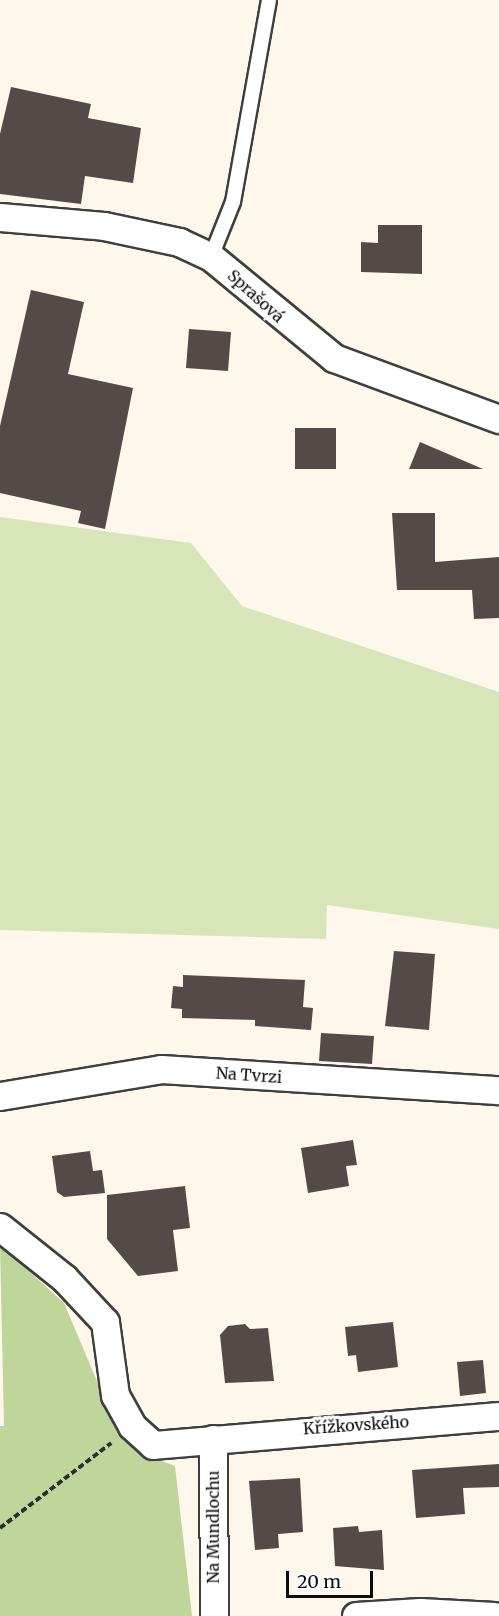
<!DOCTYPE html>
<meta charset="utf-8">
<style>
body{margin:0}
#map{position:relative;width:499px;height:1616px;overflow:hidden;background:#fef7ec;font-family:Merriweather,serif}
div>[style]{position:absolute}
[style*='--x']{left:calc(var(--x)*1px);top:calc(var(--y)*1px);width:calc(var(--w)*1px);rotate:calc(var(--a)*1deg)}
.green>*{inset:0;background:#d8e5b9}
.forest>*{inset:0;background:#bfd599}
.building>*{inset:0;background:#544b49}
.path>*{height:4px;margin-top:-2px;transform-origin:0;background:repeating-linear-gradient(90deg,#2e2e2e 0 6px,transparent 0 9px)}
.roads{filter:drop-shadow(2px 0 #3f3f3f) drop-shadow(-2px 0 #3f3f3f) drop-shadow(0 2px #3f3f3f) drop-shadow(0 -2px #3f3f3f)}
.lane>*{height:14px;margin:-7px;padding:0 7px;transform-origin:7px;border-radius:7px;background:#fff}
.street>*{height:27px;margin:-13.5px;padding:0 13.5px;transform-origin:13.5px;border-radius:13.5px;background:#fff}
span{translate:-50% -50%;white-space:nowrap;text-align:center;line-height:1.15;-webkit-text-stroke:6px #fff;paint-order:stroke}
.street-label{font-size:16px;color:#0c0c0c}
.scale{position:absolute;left:286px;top:1571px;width:87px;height:27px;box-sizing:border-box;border:3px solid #0c0c0c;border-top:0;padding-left:8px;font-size:18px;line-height:21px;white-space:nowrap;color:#0c0c0c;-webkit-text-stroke:4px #fff;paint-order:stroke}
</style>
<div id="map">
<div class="green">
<i style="clip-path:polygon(0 517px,191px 543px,242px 606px,499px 692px,499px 929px,327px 905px,326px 939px,0 930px)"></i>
</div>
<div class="forest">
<i style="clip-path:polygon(0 1245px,64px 1303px,118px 1431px,148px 1456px,175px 1466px,192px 1616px,0 1616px,0 1426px,4px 1426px)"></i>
</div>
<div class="building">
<i style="clip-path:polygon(11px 87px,91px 104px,88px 118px,141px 128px,133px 183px,85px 176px,81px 204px,0 194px,0 134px)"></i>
<i style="clip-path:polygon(378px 225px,422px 225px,422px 274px,361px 272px,361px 242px,378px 243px)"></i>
<i style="clip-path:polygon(31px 290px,84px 302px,68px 374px,133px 388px,105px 529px,78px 523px,81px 511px,0 493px,0 426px)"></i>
<i style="clip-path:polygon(189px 329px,231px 332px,228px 371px,186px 368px)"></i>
<i style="clip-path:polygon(295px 428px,336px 428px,336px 469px,295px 469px)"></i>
<i style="clip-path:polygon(420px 442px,483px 469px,409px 469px)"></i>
<i style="clip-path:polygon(392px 513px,435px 513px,435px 562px,499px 557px,499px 618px,474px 619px,472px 590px,397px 590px)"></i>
<i style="clip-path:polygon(394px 951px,435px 954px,429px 1030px,385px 1026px)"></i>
<i style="clip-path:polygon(183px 975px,305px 980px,303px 1007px,313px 1008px,311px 1030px,255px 1026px,255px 1020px,182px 1018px,182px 1009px,171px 1008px,173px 986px,183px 987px)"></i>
<i style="clip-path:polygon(321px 1033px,374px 1036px,372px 1064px,319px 1061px)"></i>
<i style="clip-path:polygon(353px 1140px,357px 1165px,346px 1166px,349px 1186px,308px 1193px,301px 1148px)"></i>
<i style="clip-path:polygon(90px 1151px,93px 1171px,102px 1170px,105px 1193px,64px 1197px,57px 1192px,52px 1156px)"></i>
<i style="clip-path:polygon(185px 1186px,190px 1228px,173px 1230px,178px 1271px,138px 1276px,107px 1239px,107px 1195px)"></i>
<i style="clip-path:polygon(393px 1322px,398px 1367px,358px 1372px,356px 1355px,348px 1356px,345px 1327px)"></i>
<i style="clip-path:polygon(245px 1324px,250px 1329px,268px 1328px,274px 1381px,225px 1383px,220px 1335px,228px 1326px)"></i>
<i style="clip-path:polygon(483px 1360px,486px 1393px,460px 1396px,457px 1362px)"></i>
<i style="clip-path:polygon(499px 1464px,499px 1487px,463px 1488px,465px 1514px,416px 1518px,412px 1470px)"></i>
<i style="clip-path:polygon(300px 1478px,303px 1532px,278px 1534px,279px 1548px,255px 1550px,249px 1481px)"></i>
<i style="clip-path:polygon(358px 1526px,359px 1532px,382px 1530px,384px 1570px,335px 1566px,333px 1528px)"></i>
</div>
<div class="path">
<i style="--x:0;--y:1528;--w:140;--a:-37.4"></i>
</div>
<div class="roads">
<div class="lane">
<i style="--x:211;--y:257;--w:59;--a:-68.2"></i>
<i style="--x:233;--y:202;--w:205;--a:-79.9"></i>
</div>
<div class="street">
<i style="--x:0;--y:217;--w:104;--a:4.9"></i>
<i style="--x:104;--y:226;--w:77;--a:12"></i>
<i style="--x:179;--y:242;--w:35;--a:25"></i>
<i style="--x:211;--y:257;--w:159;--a:39.4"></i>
<i style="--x:334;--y:358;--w:176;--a:20.3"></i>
<i style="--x:0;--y:1096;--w:163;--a:-9.5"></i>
<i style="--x:161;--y:1069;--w:339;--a:3.6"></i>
<i style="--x:0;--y:1227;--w:82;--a:38.6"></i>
<i style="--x:64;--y:1278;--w:60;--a:47"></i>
<i style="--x:105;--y:1322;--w:74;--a:82.2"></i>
<i style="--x:115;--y:1395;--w:35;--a:61"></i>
<i style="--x:132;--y:1426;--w:28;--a:42"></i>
<i style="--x:153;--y:1445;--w:347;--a:-4.8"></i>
<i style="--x:213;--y:1439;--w:177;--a:89.7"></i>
<i style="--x:356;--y:1616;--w:64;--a:-3.6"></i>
<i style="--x:420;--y:1612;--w:74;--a:3.1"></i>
</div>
</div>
<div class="street-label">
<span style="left:256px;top:296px;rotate:42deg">Sprašová</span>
<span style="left:249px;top:1075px;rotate:4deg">Na Tvrzi</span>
<span style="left:356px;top:1425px;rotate:-4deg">Křížkovského</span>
<span style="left:213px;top:1527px;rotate:-90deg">Na Mundlochu</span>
</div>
<div class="scale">20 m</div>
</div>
